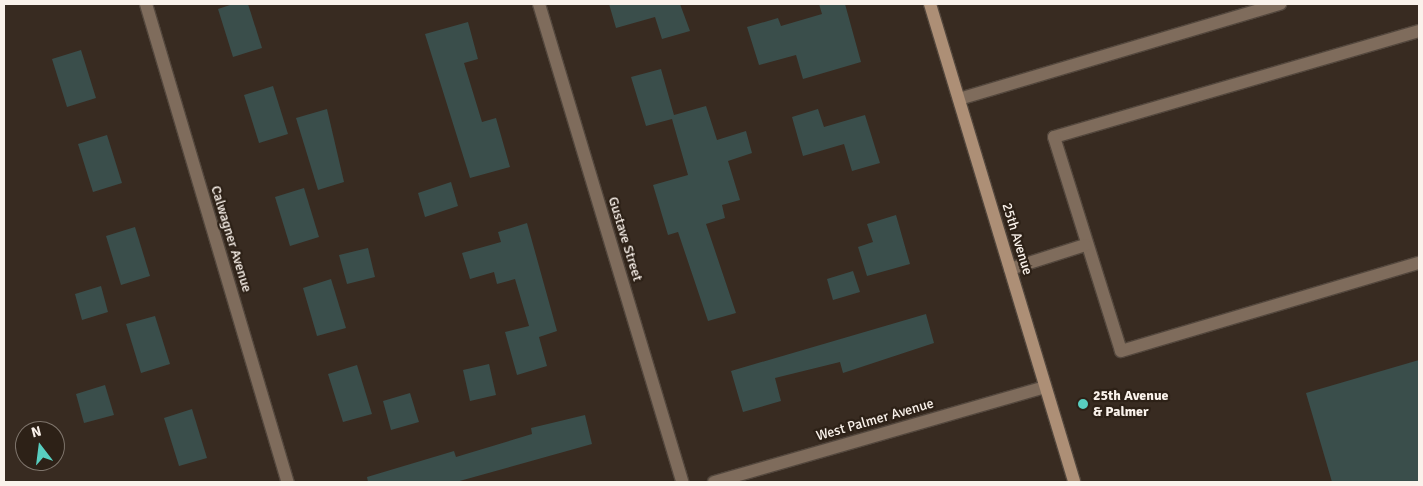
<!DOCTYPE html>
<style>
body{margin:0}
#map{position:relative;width:1423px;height:486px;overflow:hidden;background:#382b21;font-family:Signika,sans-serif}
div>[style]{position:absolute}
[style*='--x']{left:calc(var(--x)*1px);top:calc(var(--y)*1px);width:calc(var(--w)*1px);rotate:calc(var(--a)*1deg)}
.building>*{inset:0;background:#3a4e4b}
.roads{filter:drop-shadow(1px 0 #53473d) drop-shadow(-1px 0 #53473d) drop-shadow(0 1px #53473d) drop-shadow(0 -1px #53473d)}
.service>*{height:12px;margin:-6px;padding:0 6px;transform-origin:6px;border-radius:6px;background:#7f6c5c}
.minor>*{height:12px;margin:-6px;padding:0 6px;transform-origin:6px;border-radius:6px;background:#7f6c5c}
.secondary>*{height:12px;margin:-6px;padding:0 6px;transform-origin:6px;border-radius:6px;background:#ad8f76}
.dots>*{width:14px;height:14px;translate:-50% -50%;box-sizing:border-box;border:2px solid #2d2117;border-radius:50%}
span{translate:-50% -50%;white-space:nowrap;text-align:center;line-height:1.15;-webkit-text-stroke:4.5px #2d2117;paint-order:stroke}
.street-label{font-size:14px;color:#faf2eb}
.poi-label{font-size:14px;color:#faf2eb;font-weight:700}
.left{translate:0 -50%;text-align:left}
.frame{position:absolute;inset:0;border:5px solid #faf2eb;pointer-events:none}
.north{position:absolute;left:15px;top:421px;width:50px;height:50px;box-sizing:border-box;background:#2d2117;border:1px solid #7f756c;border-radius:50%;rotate:345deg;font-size:14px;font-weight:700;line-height:20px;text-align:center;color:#faf2eb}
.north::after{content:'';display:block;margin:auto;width:18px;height:22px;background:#58cec0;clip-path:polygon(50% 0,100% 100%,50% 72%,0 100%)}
</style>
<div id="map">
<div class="building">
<i style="clip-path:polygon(233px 4px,248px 4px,262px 48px,233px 57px,218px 9px)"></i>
<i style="clip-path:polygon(609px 4px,680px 4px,690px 31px,662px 39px,655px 17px,616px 28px)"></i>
<i style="clip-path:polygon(819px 4px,845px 4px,861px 62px,803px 79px,796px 55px,759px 65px,747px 27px,778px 18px,781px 26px,822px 14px)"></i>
<i style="clip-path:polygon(468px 22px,478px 59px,464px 63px,482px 122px,496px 118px,510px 167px,470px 178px,425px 34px)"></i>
<i style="clip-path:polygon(81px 50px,96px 98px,67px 107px,52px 59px)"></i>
<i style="clip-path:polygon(661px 69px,674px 115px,706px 106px,717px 140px,746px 131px,752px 153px,728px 161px,740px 200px,722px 205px,725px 218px,706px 224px,736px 313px,708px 321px,678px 232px,668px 235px,653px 185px,688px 175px,672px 119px,646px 126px,631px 77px)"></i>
<i style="clip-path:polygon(273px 86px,288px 134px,259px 143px,244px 95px)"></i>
<i style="clip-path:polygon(327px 109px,344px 182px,318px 190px,296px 118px)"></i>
<i style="clip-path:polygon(818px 109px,824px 127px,865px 115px,880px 163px,852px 171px,844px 144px,803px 156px,792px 117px)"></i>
<i style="clip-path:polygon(107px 135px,122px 183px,93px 192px,78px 144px)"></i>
<i style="clip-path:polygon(451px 182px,458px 206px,425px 217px,418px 193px)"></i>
<i style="clip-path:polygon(304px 188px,319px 237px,290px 246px,275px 197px)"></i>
<i style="clip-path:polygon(896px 215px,910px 264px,867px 276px,858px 247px,873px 242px,867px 224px)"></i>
<i style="clip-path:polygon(527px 223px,557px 331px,539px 337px,547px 366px,517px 375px,505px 332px,529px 326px,515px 279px,497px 284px,494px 272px,470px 279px,462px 253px,501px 242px,498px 232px)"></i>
<i style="clip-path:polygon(135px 227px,150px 276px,121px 285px,106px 236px)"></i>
<i style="clip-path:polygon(368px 248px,375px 277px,347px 284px,339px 255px)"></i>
<i style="clip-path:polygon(853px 271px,860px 292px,833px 300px,827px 279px)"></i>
<i style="clip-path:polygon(331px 279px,346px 328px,317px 336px,303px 288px)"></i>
<i style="clip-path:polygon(101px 286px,108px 312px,82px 320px,75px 294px)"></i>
<i style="clip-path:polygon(926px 314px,934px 343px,843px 373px,840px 362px,775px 378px,781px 401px,743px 412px,731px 371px)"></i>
<i style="clip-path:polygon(155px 316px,170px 364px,141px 373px,126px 324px)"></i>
<i style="clip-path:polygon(1419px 360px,1419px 482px,1332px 482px,1306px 393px)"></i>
<i style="clip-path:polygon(489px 364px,496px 395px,470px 401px,463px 370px)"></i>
<i style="clip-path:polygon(357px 365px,372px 414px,343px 422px,328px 374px)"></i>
<i style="clip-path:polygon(105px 385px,114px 415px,84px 423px,76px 394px)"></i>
<i style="clip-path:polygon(410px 393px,419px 422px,391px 430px,383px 401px)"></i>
<i style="clip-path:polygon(192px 409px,207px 458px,179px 466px,164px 418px)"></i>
<i style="clip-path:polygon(585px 415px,592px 444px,456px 482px,368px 482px,367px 477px,454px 451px,456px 457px,532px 434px,531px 428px)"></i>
</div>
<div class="roads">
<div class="service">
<i style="--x:1419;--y:31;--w:380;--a:163.8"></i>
<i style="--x:1054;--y:137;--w:224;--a:72.6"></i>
<i style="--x:1121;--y:351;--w:311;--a:-16.5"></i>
<i style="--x:959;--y:99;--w:335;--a:-16.5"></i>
<i style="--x:1010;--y:269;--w:79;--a:-17.7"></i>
</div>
<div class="minor">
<i style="--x:146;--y:4;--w:499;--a:73.5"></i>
<i style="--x:539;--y:4;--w:499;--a:73.3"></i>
<i style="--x:714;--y:482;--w:344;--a:-16"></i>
</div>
<div class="secondary">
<i style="--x:930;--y:4;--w:499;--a:73.2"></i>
</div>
</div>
<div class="dots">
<i style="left:1083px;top:404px;background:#58cec0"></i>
</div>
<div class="street-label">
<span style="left:231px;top:239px;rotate:73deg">Calwagner Avenue</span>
<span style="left:625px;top:239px;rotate:73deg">Gustave Street</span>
<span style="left:1017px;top:239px;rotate:73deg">25th Avenue</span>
<span style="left:875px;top:420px;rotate:-16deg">West Palmer Avenue</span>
</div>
<div class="poi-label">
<span class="left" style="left:1093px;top:404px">25th Avenue<br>&amp; Palmer</span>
</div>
<div class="frame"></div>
<div class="north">N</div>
</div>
